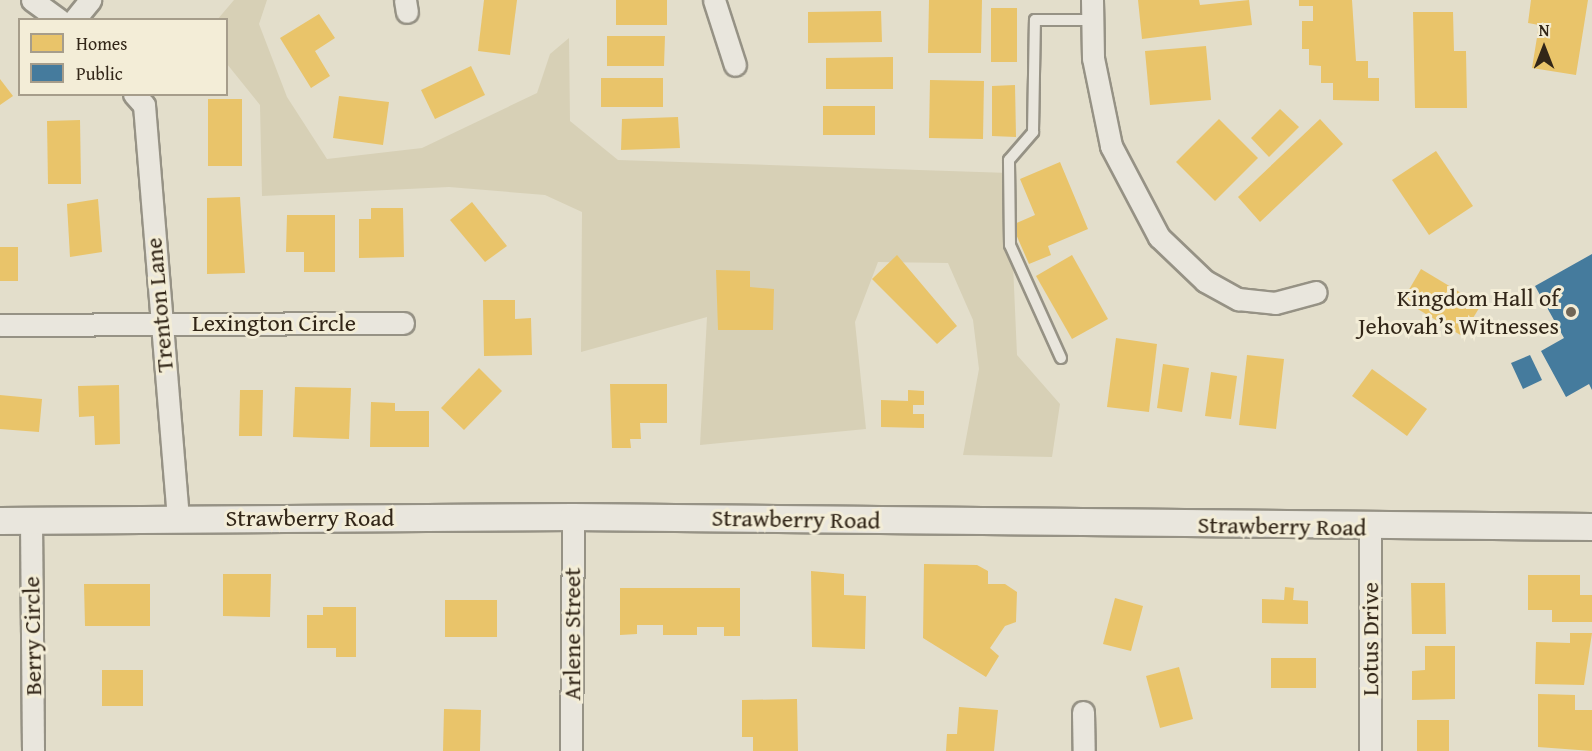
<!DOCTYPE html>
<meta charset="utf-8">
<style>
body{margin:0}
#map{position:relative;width:1592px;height:751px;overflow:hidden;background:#e3decb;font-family:"Gentium Book Plus",serif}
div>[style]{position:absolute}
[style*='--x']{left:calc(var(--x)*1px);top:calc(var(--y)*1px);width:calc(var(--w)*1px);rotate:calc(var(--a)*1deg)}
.green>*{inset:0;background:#d7d0b6}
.homes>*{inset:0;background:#e9c46a}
.public>*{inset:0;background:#457b9d}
.roads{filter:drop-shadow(2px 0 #969285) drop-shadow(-2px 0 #969285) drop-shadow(0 2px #969285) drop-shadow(0 -2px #969285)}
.service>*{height:10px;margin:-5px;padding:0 5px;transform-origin:5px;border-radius:5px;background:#e9e6dd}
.minor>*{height:21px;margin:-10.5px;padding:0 10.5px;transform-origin:10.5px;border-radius:10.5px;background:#e9e6dd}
.tertiary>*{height:26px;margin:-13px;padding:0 13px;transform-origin:13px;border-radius:13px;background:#e9e6dd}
.dots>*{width:16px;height:16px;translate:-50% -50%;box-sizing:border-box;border:3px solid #f3edd7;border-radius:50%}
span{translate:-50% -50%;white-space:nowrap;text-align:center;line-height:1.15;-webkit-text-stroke:6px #f3edd7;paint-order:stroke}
.poi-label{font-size:24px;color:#322618}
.right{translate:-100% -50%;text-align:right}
.street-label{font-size:24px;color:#322618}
.legend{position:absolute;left:18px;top:18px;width:210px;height:78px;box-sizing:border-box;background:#f3edd7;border:2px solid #a69d8b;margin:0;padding:8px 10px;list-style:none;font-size:18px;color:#322618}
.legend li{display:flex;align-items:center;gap:12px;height:30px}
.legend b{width:30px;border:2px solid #a69d8b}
.north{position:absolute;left:1514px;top:18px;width:60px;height:60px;-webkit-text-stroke:4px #f3edd7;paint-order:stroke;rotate:0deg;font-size:16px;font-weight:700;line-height:24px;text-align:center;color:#322618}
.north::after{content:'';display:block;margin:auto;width:21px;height:27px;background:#322618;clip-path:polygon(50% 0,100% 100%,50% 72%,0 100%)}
</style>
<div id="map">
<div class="green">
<i style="clip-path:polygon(234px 0,267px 0,259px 24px,287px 97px,327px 159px,422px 148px,537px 93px,550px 54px,569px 38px,570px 121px,618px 160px,1009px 173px,1017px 355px,1060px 404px,1052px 457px,963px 455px,979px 369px,973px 320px,948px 263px,878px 262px,855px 322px,866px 429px,700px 445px,707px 317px,581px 352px,582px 212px,545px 195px,449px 187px,262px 196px,260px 105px,227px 64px,226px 20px,217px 20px)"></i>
</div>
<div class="homes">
<i style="clip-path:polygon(484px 0,517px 0,510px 55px,478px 51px)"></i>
<i style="clip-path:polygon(616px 0,667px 0,667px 25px,616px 25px)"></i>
<i style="clip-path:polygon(929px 0,982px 0,981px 53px,928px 53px)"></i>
<i style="clip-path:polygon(1138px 0,1199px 0,1200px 5px,1249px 0,1252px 25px,1142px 39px)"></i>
<i style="clip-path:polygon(1299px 0,1352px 0,1356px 61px,1368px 61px,1368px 78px,1379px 78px,1379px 101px,1333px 100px,1333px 83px,1321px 83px,1321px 66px,1309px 65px,1309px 49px,1302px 49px,1302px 21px,1313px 21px,1313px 6px,1299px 6px)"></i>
<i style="clip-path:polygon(1531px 0,1588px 0,1576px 75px,1532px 68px,1539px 25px,1528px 23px)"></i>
<i style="clip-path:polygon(991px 8px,1017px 8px,1017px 62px,991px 62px)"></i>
<i style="clip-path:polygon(881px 11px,882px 42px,808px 43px,808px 12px)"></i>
<i style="clip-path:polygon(1413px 12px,1453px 12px,1454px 51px,1466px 51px,1467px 108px,1415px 108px)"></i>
<i style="clip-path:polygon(319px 14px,335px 38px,315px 51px,330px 76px,311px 88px,280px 38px)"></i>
<i style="clip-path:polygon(607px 36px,665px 36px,664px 66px,607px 66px)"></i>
<i style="clip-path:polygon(1206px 46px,1211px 100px,1150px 105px,1145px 51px)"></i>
<i style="clip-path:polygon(893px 57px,893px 89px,826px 89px,826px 58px)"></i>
<i style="clip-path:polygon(471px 66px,485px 95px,435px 119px,421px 90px)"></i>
<i style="clip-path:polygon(601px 78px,663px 78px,663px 107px,601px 107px)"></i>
<i style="clip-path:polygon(0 79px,13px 96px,0 105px)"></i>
<i style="clip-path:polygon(930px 80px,984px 81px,983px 139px,929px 138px)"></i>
<i style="clip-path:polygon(1015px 85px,1016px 137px,992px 136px,992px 86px)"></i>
<i style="clip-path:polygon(339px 96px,389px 102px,383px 145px,333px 138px)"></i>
<i style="clip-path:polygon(208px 99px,242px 99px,242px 166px,208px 166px)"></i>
<i style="clip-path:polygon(823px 106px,875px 106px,875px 135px,823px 135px)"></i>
<i style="clip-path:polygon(1280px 109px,1299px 127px,1269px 157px,1251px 138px)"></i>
<i style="clip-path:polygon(678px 117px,680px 148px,621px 150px,622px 119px)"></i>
<i style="clip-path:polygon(1219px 119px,1258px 158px,1215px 201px,1176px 162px)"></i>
<i style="clip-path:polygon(1320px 119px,1343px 144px,1260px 222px,1238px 197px)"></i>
<i style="clip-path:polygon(80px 120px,81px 184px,48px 184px,47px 121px)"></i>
<i style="clip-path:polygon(1436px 151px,1473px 206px,1429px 235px,1392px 180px)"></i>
<i style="clip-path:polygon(1060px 162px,1088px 229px,1048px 246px,1051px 255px,1029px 264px,1012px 225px,1035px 215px,1020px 179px)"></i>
<i style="clip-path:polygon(240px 197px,245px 273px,207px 274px,207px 198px)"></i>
<i style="clip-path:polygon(98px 199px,102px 252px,70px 257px,67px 204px)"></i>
<i style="clip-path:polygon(472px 202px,507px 246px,485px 262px,450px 220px)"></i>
<i style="clip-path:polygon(371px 208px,403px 208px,404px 257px,359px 258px,359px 219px,371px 219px)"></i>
<i style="clip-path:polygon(287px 215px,335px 215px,335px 272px,304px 272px,304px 252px,286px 252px)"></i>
<i style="clip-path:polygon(0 247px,18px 247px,18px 281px,0 281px)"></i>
<i style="clip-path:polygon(897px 255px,957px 326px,937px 344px,872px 279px)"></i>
<i style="clip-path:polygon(1072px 255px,1108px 319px,1072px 339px,1036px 276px)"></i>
<i style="clip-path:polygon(1421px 269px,1481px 305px,1462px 336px,1403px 300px)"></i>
<i style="clip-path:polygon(716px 270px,750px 271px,750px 287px,774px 289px,773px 330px,718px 330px)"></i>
<i style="clip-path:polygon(483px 300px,515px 300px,515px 319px,531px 318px,532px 355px,484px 356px)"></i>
<i style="clip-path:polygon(1116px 338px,1157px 344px,1149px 412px,1107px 407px)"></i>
<i style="clip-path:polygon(1247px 355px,1284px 359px,1276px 429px,1239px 425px)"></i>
<i style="clip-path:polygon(1163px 364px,1189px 368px,1182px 412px,1157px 408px)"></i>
<i style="clip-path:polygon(479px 368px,502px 391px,464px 430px,441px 408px)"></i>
<i style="clip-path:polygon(1372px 369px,1427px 409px,1407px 436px,1352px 396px)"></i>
<i style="clip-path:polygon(1211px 372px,1237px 376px,1231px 419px,1205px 416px)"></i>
<i style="clip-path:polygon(610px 384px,667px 384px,667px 423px,640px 423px,641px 439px,630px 439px,631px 448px,612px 448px)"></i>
<i style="clip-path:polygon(119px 385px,120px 444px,95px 445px,94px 416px,79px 417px,78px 386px)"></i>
<i style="clip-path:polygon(295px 387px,351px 388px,349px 439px,293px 437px)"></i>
<i style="clip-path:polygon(240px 390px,263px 390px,262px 436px,239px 436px)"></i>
<i style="clip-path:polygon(908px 390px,924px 391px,924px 405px,913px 405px,913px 414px,924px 414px,924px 428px,881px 427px,881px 400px,908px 401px)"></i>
<i style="clip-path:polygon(0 395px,42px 399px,39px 432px,0 429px)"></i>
<i style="clip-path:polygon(371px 402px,395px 403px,395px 411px,429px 411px,429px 447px,370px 447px)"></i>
<i style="clip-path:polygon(924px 564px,977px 565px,988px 571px,988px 584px,1005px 584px,1017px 592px,1016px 622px,1005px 626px,990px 648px,999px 656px,986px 677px,923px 638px)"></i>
<i style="clip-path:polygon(811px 571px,844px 574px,844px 595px,866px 596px,865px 649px,812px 647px)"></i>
<i style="clip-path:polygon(223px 574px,271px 574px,270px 617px,223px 616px)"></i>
<i style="clip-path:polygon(1528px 575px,1580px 575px,1580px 595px,1592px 595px,1592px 622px,1552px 622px,1552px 610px,1528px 610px)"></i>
<i style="clip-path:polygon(1411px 583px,1445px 583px,1446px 634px,1412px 634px)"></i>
<i style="clip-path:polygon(84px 584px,150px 584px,150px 626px,85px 626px)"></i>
<i style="clip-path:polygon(1285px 587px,1294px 588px,1293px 600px,1308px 601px,1308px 624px,1262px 623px,1262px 599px,1284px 600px)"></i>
<i style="clip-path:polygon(620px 588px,740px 588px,740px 636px,724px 636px,724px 627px,697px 627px,697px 635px,663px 635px,663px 625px,637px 625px,637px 634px,620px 635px)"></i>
<i style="clip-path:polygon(1115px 598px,1143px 606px,1131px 651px,1103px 644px)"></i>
<i style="clip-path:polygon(445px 600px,497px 600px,497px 637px,445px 637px)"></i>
<i style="clip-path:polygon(323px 607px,356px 607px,356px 657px,336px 657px,336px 648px,307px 648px,307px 615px,323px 615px)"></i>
<i style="clip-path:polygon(1570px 633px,1592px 633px,1584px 685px,1535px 684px,1536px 642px,1570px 643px)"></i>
<i style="clip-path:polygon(1425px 646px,1455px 646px,1455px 699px,1412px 700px,1412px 671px,1425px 670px)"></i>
<i style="clip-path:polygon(1271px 658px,1316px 658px,1316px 688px,1271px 688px)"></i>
<i style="clip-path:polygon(1179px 667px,1193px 719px,1160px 728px,1146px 676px)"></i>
<i style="clip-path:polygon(102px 670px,143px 670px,143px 706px,102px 706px)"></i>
<i style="clip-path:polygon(1538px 694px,1575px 695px,1575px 710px,1592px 710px,1592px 751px,1538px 747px)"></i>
<i style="clip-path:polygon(797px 699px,798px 751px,753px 751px,753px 737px,742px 737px,742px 700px)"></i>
<i style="clip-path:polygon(959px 707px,998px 710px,994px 751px,946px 751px,947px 734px,957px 734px)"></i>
<i style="clip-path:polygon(444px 709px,481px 710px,480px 751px,443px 751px)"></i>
<i style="clip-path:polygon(1417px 720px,1449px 720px,1449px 751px,1417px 751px)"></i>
</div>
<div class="public">
<i style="clip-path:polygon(1592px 254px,1592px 390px,1589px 384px,1566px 397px,1541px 351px,1564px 338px,1535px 286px)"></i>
<i style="clip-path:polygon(1530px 355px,1542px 380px,1523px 389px,1511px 363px)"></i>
</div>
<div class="roads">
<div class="service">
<i style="--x:1061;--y:358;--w:124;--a:-114.3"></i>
<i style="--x:1010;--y:245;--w:85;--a:-90.7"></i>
<i style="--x:1009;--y:160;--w:37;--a:-49"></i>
<i style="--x:1033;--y:132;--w:112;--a:-89"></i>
<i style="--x:1035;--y:20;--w:58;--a:0"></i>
</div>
<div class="minor">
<i style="--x:32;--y:0;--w:34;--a:36"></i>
<i style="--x:405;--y:0;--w:12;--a:81"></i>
<i style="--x:714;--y:0;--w:68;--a:72.1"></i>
<i style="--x:1092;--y:0;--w:58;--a:89"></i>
<i style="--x:1093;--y:58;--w:90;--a:78.4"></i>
<i style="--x:1111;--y:146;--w:103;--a:62.2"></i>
<i style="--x:1159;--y:237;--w:64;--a:43.7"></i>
<i style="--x:1205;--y:281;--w:38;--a:29"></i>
<i style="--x:1238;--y:299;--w:37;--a:6"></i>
<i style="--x:1275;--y:303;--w:42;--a:-15"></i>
<i style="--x:74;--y:20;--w:26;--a:-51"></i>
<i style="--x:134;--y:94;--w:15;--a:48"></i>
<i style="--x:144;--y:105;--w:415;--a:85.3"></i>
<i style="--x:0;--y:325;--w:403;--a:-0.3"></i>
<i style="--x:31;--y:521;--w:230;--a:89.5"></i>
<i style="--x:1370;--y:527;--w:224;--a:90"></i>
<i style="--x:1083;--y:712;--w:39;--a:89"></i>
<i style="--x:571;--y:751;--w:234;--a:-89.5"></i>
</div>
<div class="tertiary">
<i style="--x:0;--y:521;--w:573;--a:-0.4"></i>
<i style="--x:573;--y:517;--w:1019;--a:0.56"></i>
</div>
</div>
<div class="dots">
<i style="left:1571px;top:312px;background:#706657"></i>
</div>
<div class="poi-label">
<span class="right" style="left:1559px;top:312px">Kingdom Hall of<br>Jehovah’s Witnesses</span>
</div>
<div class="street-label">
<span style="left:159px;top:305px;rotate:-95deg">Trenton Lane</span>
<span style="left:274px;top:323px">Lexington Circle</span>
<span style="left:310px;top:518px">Strawberry Road</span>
<span style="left:796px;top:519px;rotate:1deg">Strawberry Road</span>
<span style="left:1282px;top:526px;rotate:1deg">Strawberry Road</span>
<span style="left:572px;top:634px;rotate:-90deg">Arlene Street</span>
<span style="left:32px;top:636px;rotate:-91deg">Berry Circle</span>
<span style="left:1370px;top:639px;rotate:-90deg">Lotus Drive</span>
</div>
<ul class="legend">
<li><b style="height:16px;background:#e9c46a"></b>Homes</li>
<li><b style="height:16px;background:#457b9d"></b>Public</li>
</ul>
<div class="north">N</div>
</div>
